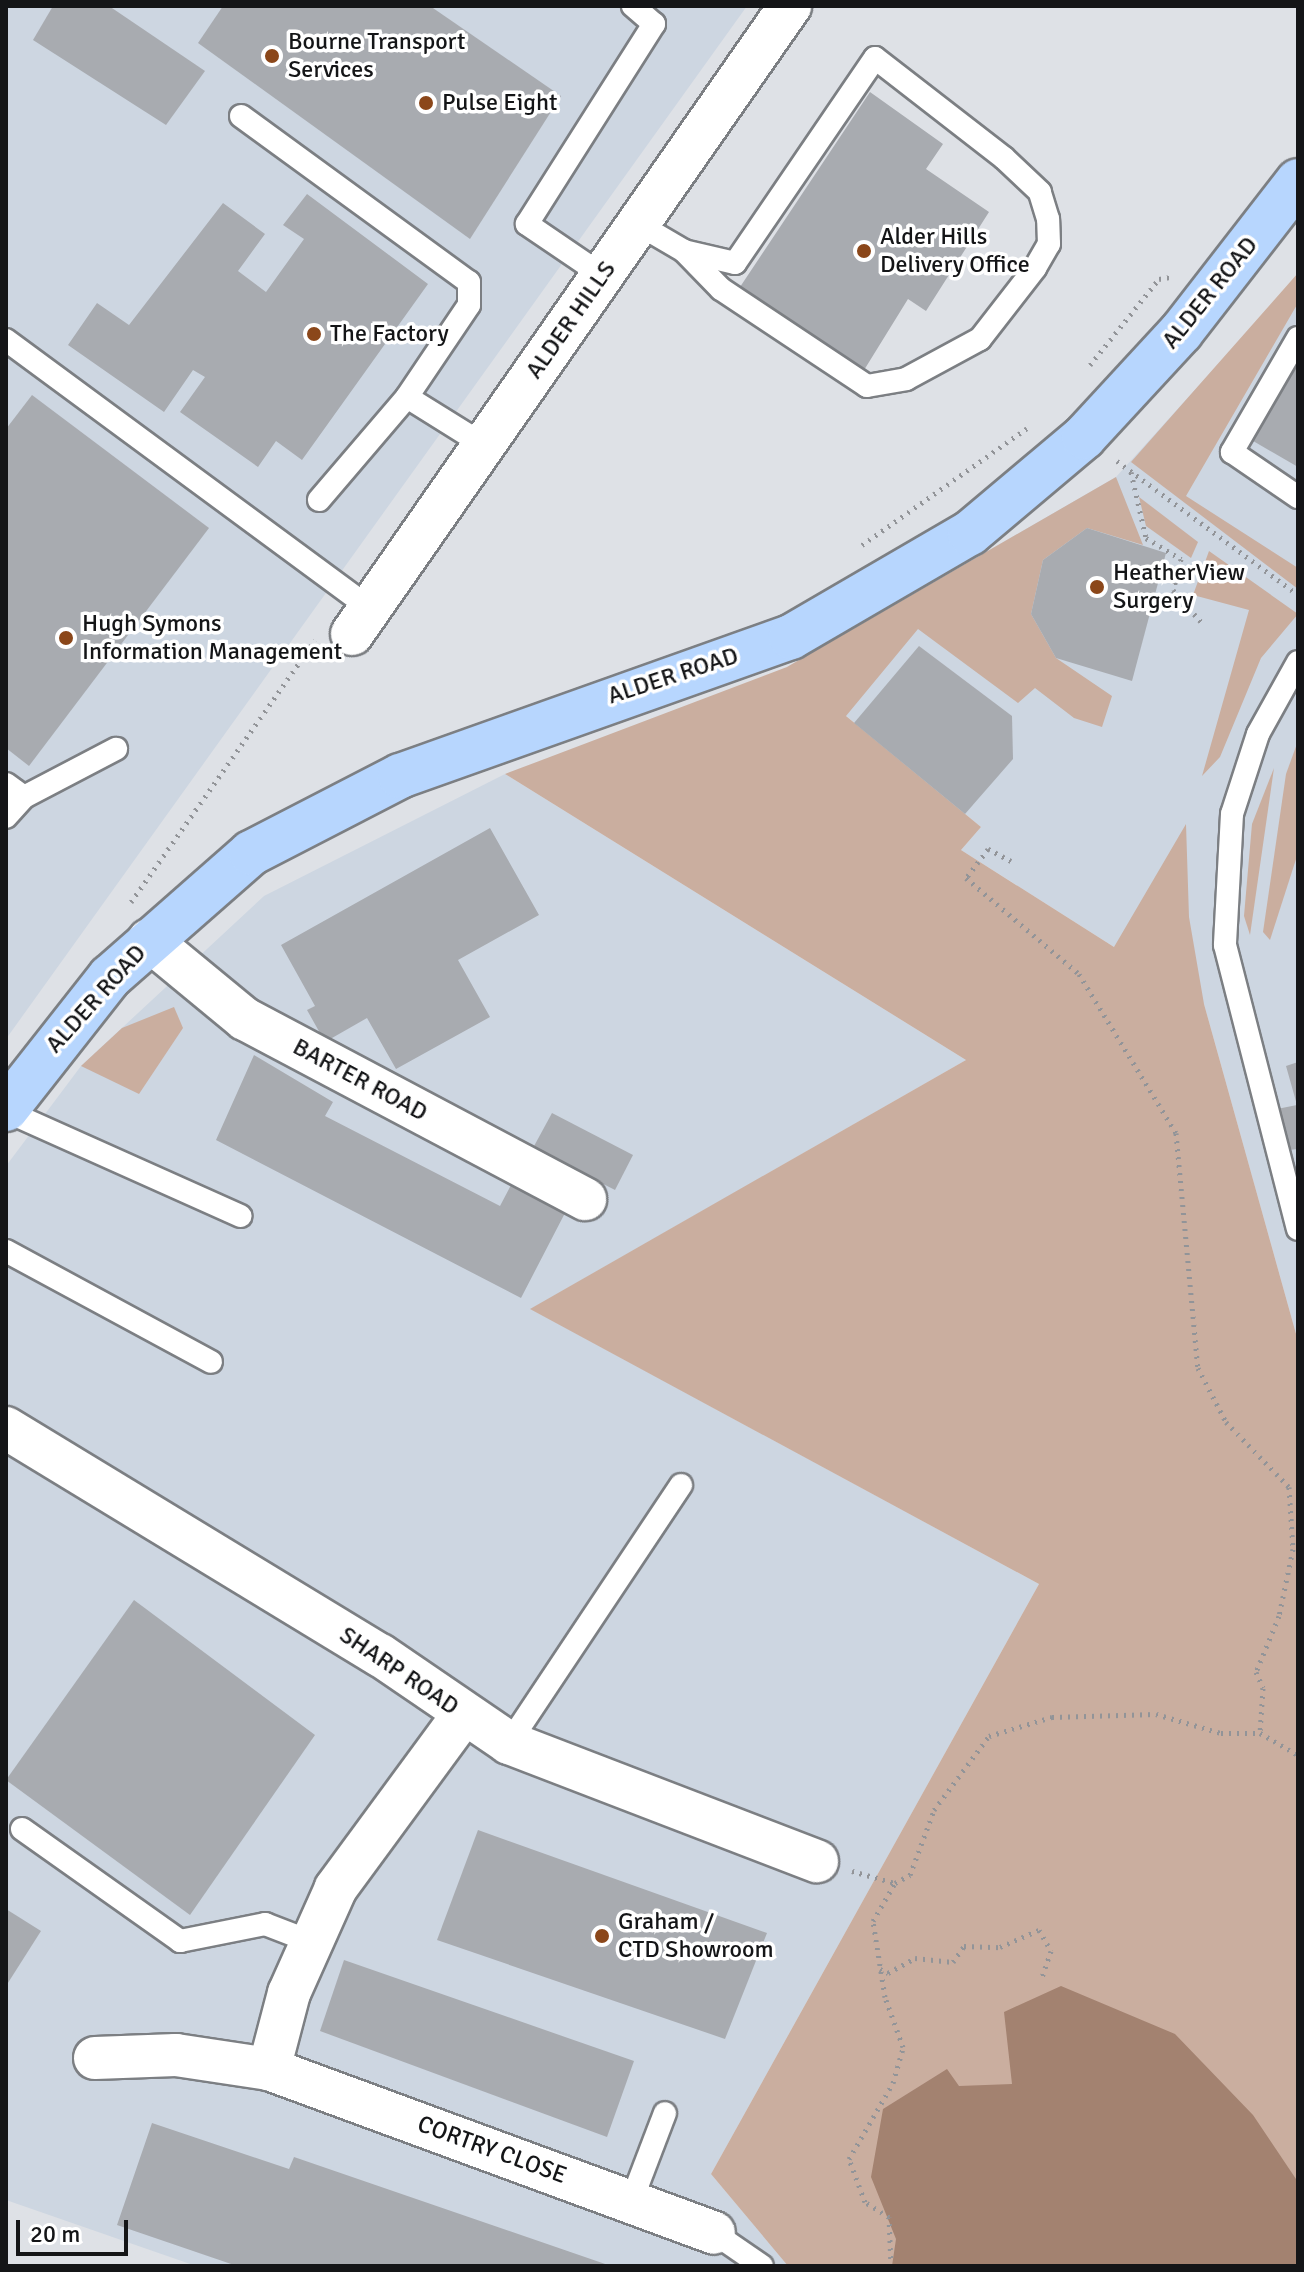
<!DOCTYPE html>
<style>
body{margin:0}
#map{position:relative;width:1304px;height:2272px;overflow:hidden;background:#dee1e6;font-family:Signika,sans-serif}
div>[style]{position:absolute}
[style*='--x']{left:calc(var(--x)*1px);top:calc(var(--y)*1px);width:calc(var(--w)*1px);rotate:calc(var(--a)*1deg)}
.built>*{inset:0;background:#cdd6e1}
.green>*{inset:0;background:#caae9f}
.water>*{inset:0;background:#a38270}
.building>*{inset:0;background:#a8abb0}
.path>*{height:5px;margin-top:-2.5px;transform-origin:0;background:repeating-linear-gradient(90deg,#929498 0 2px,transparent 0 8px)}
.roads{filter:drop-shadow(2px 0 #7c7f83) drop-shadow(-2px 0 #7c7f83) drop-shadow(0 2px #7c7f83) drop-shadow(0 -2px #7c7f83)}
.lane>*{height:22px;margin:-11px;padding:0 11px;transform-origin:11px;border-radius:11px;background:#fff}
.street>*{height:42px;margin:-21px;padding:0 21px;transform-origin:21px;border-radius:21px;background:#fff}
.primary>*{height:44px;margin:-22px;padding:0 22px;transform-origin:22px;border-radius:22px;background:#b7d6fe}
.dots>*{width:22px;height:22px;translate:-50% -50%;box-sizing:border-box;border:4px solid #fff;border-radius:50%}
span{translate:-50% -50%;white-space:nowrap;text-align:center;line-height:1.15;-webkit-text-stroke:7px #fff;paint-order:stroke}
.poi-label{font-size:24px;color:#141517}
.left{translate:0 -50%;text-align:left}
.street-label{font-size:24px;color:#141517}
.frame{position:absolute;inset:0;border:8px solid #141517;pointer-events:none}
.scale{position:absolute;left:16px;top:2220px;width:112px;height:36px;box-sizing:border-box;border:4px solid #141517;border-top:0;padding-left:10px;font-size:24px;line-height:28px;white-space:nowrap;color:#141517;-webkit-text-stroke:6px #fff;paint-order:stroke}
</style>
<div id="map">
<div class="built">
<i style="clip-path:polygon(6px 6px,747px 6px,6px 1039px)"></i>
<i style="clip-path:polygon(1298px 276px,1298px 1341px,1204px 1004px,961px 850px,981px 827px,787px 667px,1116px 477px)"></i>
<i style="clip-path:polygon(505px 774px,966px 1060px,531px 1309px,1039px 1584px,711px 2174px,788px 2266px,196px 2266px,6px 2200px,6px 1166px,81px 1066px,264px 896px)"></i>
</div>
<div class="green">
<i style="clip-path:polygon(1298px 273px,1298px 303px,1186px 496px,1298px 568px,1298px 589px,1131px 462px)"></i>
<i style="clip-path:polygon(1116px 477px,1143px 545px,1087px 528px,1043px 560px,1031px 614px,1056px 658px,1112px 696px,1102px 727px,1074px 718px,1035px 688px,1018px 703px,918px 629px,846px 716px,981px 827px,961px 850px,1114px 947px,1186px 824px,1189px 917px,1204px 1004px,1298px 1341px,1298px 2266px,788px 2266px,711px 2174px,1039px 1584px,530px 1309px,966px 1060px,505px 774px,787px 667px)"></i>
<i style="clip-path:polygon(1139px 497px,1198px 542px,1191px 558px,1146px 526px)"></i>
<i style="clip-path:polygon(1209px 551px,1298px 614px,1261px 658px,1220px 757px,1202px 776px,1249px 610px,1193px 595px)"></i>
<i style="clip-path:polygon(1298px 741px,1298px 853px,1270px 940px,1263px 932px,1286px 774px)"></i>
<i style="clip-path:polygon(1274px 768px,1250px 935px,1244px 916px,1252px 824px)"></i>
<i style="clip-path:polygon(174px 1007px,183px 1028px,139px 1094px,81px 1066px,122px 1028px)"></i>
</div>
<div class="water">
<i style="clip-path:polygon(1061px 1986px,1175px 2034px,1253px 2115px,1298px 2182px,1298px 2266px,892px 2266px,896px 2239px,871px 2177px,883px 2109px,947px 2069px,959px 2086px,1012px 2084px,1004px 2012px)"></i>
</div>
<div class="building">
<i style="clip-path:polygon(53px 6px,109px 6px,205px 71px,166px 125px,33px 40px)"></i>
<i style="clip-path:polygon(223px 6px,430px 6px,561px 96px,470px 239px,198px 43px)"></i>
<i style="clip-path:polygon(870px 92px,943px 144px,926px 169px,989px 212px,926px 311px,908px 299px,861px 375px,738px 290px)"></i>
<i style="clip-path:polygon(307px 194px,428px 284px,302px 460px,276px 441px,258px 467px,180px 412px,205px 377px,193px 370px,164px 412px,68px 345px,97px 303px,129px 325px,223px 203px,265px 234px,238px 271px,266px 292px,304px 239px,283px 225px)"></i>
<i style="clip-path:polygon(1298px 354px,1298px 467px,1248px 438px)"></i>
<i style="clip-path:polygon(32px 395px,209px 528px,29px 766px,6px 748px,6px 429px)"></i>
<i style="clip-path:polygon(1087px 528px,1166px 553px,1132px 681px,1056px 658px,1031px 614px,1043px 560px)"></i>
<i style="clip-path:polygon(919px 646px,1012px 716px,1013px 759px,965px 814px,854px 723px)"></i>
<i style="clip-path:polygon(490px 828px,539px 915px,458px 960px,490px 1017px,396px 1069px,367px 1018px,325px 1042px,307px 1010px,315px 1006px,281px 945px)"></i>
<i style="clip-path:polygon(254px 1055px,333px 1102px,325px 1116px,500px 1206px,511px 1185px,565px 1213px,521px 1298px,216px 1140px)"></i>
<i style="clip-path:polygon(1298px 1062px,1298px 1149px,1288px 1150px,1277px 1109px,1297px 1105px,1286px 1066px)"></i>
<i style="clip-path:polygon(552px 1113px,633px 1155px,615px 1190px,533px 1148px)"></i>
<i style="clip-path:polygon(134px 1600px,315px 1735px,190px 1915px,6px 1780px)"></i>
<i style="clip-path:polygon(478px 1830px,767px 1933px,725px 2039px,437px 1940px)"></i>
<i style="clip-path:polygon(6px 1909px,41px 1931px,6px 1986px)"></i>
<i style="clip-path:polygon(344px 1960px,634px 2061px,607px 2137px,320px 2031px)"></i>
<i style="clip-path:polygon(152px 2123px,289px 2169px,294px 2157px,611px 2266px,237px 2266px,117px 2225px)"></i>
</div>
<div class="path">
<i style="--x:1090;--y:365;--w:110;--a:-51.3"></i>
<i style="--x:1159;--y:279;--w:11;--a:-10"></i>
<i style="--x:1117;--y:461;--w:225;--a:36.5"></i>
<i style="--x:1131;--y:472;--w:68;--a:77.2"></i>
<i style="--x:1146;--y:538;--w:41;--a:31"></i>
<i style="--x:1181;--y:559;--w:32;--a:104"></i>
<i style="--x:1173;--y:590;--w:45;--a:48.6"></i>
<i style="--x:862;--y:545;--w:202;--a:-35.3"></i>
<i style="--x:1011;--y:861;--w:26;--a:-152"></i>
<i style="--x:988;--y:849;--w:36;--a:127"></i>
<i style="--x:966;--y:878;--w:148;--a:40.3"></i>
<i style="--x:1079;--y:974;--w:186;--a:58.6"></i>
<i style="--x:1176;--y:1133;--w:236;--a:84.7"></i>
<i style="--x:1198;--y:1368;--w:61;--a:62.6"></i>
<i style="--x:1226;--y:1422;--w:91;--a:45.9"></i>
<i style="--x:1289;--y:1487;--w:62;--a:86.3"></i>
<i style="--x:1293;--y:1549;--w:68;--a:101.8"></i>
<i style="--x:1279;--y:1616;--w:61;--a:112.3"></i>
<i style="--x:1256;--y:1672;--w:17;--a:66"></i>
<i style="--x:1263;--y:1688;--w:45;--a:93.8"></i>
<i style="--x:1260;--y:1733;--w:44;--a:30.1"></i>
<i style="--x:131;--y:902;--w:320;--a:-54.9"></i>
<i style="--x:852;--y:1871;--w:45;--a:15.6"></i>
<i style="--x:895;--y:1883;--w:17;--a:-28"></i>
<i style="--x:910;--y:1875;--w:69;--a:-69.7"></i>
<i style="--x:934;--y:1810;--w:92;--a:-53.4"></i>
<i style="--x:989;--y:1736;--w:66;--a:-16.8"></i>
<i style="--x:1052;--y:1717;--w:104;--a:-1.7"></i>
<i style="--x:1156;--y:1714;--w:68;--a:16.3"></i>
<i style="--x:1221;--y:1733;--w:39;--a:0"></i>
<i style="--x:880;--y:1969;--w:9;--a:27"></i>
<i style="--x:888;--y:1973;--w:31;--a:-29"></i>
<i style="--x:915;--y:1958;--w:38;--a:6"></i>
<i style="--x:953;--y:1962;--w:19;--a:-55"></i>
<i style="--x:964;--y:1946;--w:36;--a:2"></i>
<i style="--x:1000;--y:1947;--w:43;--a:-23.6"></i>
<i style="--x:1039;--y:1930;--w:24;--a:60"></i>
<i style="--x:1051;--y:1951;--w:31;--a:109"></i>
<i style="--x:891;--y:2266;--w:49;--a:-92.3"></i>
<i style="--x:889;--y:2217;--w:28;--a:-148"></i>
<i style="--x:865;--y:2202;--w:46;--a:-110.4"></i>
<i style="--x:849;--y:2159;--w:88;--a:-59.9"></i>
<i style="--x:893;--y:2083;--w:37;--a:-74"></i>
<i style="--x:903;--y:2047;--w:53;--a:-109.8"></i>
<i style="--x:885;--y:1997;--w:77;--a:-99"></i>
<i style="--x:873;--y:1921;--w:44;--a:-59.9"></i>
</div>
<div class="roads">
<div class="lane">
<i style="--x:241;--y:116;--w:282;--a:36.1"></i>
<i style="--x:469;--y:282;--w:23;--a:90"></i>
<i style="--x:469;--y:305;--w:111;--a:124"></i>
<i style="--x:407;--y:397;--w:91;--a:31.9"></i>
<i style="--x:638;--y:224;--w:53;--a:30.4"></i>
<i style="--x:684;--y:251;--w:53;--a:45.8"></i>
<i style="--x:721;--y:289;--w:175;--a:33.6"></i>
<i style="--x:867;--y:386;--w:40;--a:-10"></i>
<i style="--x:906;--y:379;--w:84;--a:-28.4"></i>
<i style="--x:980;--y:339;--w:90;--a:-52.2"></i>
<i style="--x:1035;--y:268;--w:28;--a:-60"></i>
<i style="--x:1049;--y:244;--w:25;--a:-92"></i>
<i style="--x:1048;--y:219;--w:28;--a:-107"></i>
<i style="--x:1040;--y:192;--w:50;--a:-136.6"></i>
<i style="--x:1004;--y:158;--w:163;--a:-142.2"></i>
<i style="--x:875;--y:58;--w:248;--a:124.3"></i>
<i style="--x:735;--y:263;--w:52;--a:-166.8"></i>
<i style="--x:602;--y:275;--w:91;--a:-145.8"></i>
<i style="--x:527;--y:224;--w:237;--a:-57.6"></i>
<i style="--x:654;--y:24;--w:28;--a:-139"></i>
<i style="--x:1298;--y:338;--w:132;--a:120.1"></i>
<i style="--x:1232;--y:452;--w:80;--a:34.3"></i>
<i style="--x:6;--y:340;--w:452;--a:36.4"></i>
<i style="--x:319;--y:500;--w:135;--a:-49.5"></i>
<i style="--x:1298;--y:662;--w:82;--a:119.1"></i>
<i style="--x:1258;--y:734;--w:84;--a:108"></i>
<i style="--x:1232;--y:814;--w:131;--a:93.1"></i>
<i style="--x:1225;--y:945;--w:293;--a:75.6"></i>
<i style="--x:6;--y:784;--w:22;--a:36"></i>
<i style="--x:24;--y:797;--w:104;--a:-27.6"></i>
<i style="--x:6;--y:817;--w:27;--a:-48"></i>
<i style="--x:6;--y:1111;--w:257;--a:24.1"></i>
<i style="--x:6;--y:1251;--w:233;--a:28.4"></i>
<i style="--x:509;--y:1743;--w:310;--a:-56.3"></i>
<i style="--x:22;--y:1829;--w:194;--a:35.3"></i>
<i style="--x:180;--y:1941;--w:87;--a:-11.3"></i>
<i style="--x:265;--y:1924;--w:50;--a:21"></i>
<i style="--x:631;--y:2202;--w:95;--a:-69.1"></i>
<i style="--x:714;--y:2233;--w:58;--a:34.5"></i>
</div>
<div class="street">
<i style="--x:352;--y:634;--w:766;--a:-55.11"></i>
<i style="--x:149;--y:940;--w:124;--a:39.5"></i>
<i style="--x:245;--y:1019;--w:385;--a:27.9"></i>
<i style="--x:6;--y:1428;--w:437;--a:31.3"></i>
<i style="--x:380;--y:1655;--w:156;--a:34.3"></i>
<i style="--x:509;--y:1743;--w:330;--a:21"></i>
<i style="--x:463;--y:1715;--w:215;--a:126.3"></i>
<i style="--x:336;--y:1888;--w:115;--a:114.1"></i>
<i style="--x:289;--y:1993;--w:79;--a:104.7"></i>
<i style="--x:269;--y:2069;--w:474;--a:20.2"></i>
<i style="--x:95;--y:2058;--w:81;--a:-2.1"></i>
<i style="--x:176;--y:2055;--w:94;--a:8.6"></i>
</div>
<div class="primary">
<i style="--x:6;--y:1109;--w:168;--a:-51.8"></i>
<i style="--x:110;--y:977;--w:188;--a:-41.3"></i>
<i style="--x:251;--y:853;--w:168;--a:-27.3"></i>
<i style="--x:400;--y:776;--w:415;--a:-19.6"></i>
<i style="--x:791;--y:637;--w:207;--a:-30.2"></i>
<i style="--x:970;--y:533;--w:149;--a:-40.1"></i>
<i style="--x:1084;--y:437;--w:143;--a:-47.3"></i>
<i style="--x:1181;--y:332;--w:191;--a:-52.2"></i>
</div>
</div>
<div class="dots">
<i style="left:272px;top:56px;background:#8b471a"></i>
<i style="left:426px;top:103px;background:#8b471a"></i>
<i style="left:864px;top:251px;background:#8b471a"></i>
<i style="left:314px;top:334px;background:#8b471a"></i>
<i style="left:1097px;top:587px;background:#8b471a"></i>
<i style="left:66px;top:638px;background:#8b471a"></i>
<i style="left:602px;top:1936px;background:#8b471a"></i>
</div>
<div class="poi-label">
<span class="left" style="left:288px;top:56px">Bourne Transport<br>Services</span>
<span class="left" style="left:442px;top:103px">Pulse Eight</span>
<span class="left" style="left:880px;top:251px">Alder Hills<br>Delivery Office</span>
<span class="left" style="left:330px;top:334px">The Factory</span>
<span class="left" style="left:1113px;top:587px">HeatherView<br>Surgery</span>
<span class="left" style="left:82px;top:638px">Hugh Symons<br>Information Management</span>
<span class="left" style="left:618px;top:1936px">Graham /<br>CTD Showroom</span>
</div>
<div class="street-label">
<span style="left:1210px;top:293px;rotate:-51deg">ALDER ROAD</span>
<span style="left:571px;top:320px;rotate:-55deg">ALDER HILLS</span>
<span style="left:673px;top:676px;rotate:-18deg">ALDER ROAD</span>
<span style="left:96px;top:999px;rotate:-48deg">ALDER ROAD</span>
<span style="left:360px;top:1080px;rotate:28deg">BARTER ROAD</span>
<span style="left:399px;top:1671px;rotate:34deg">SHARP ROAD</span>
<span style="left:492px;top:2150px;rotate:20deg">CORTRY CLOSE</span>
</div>
<div class="frame"></div>
<div class="scale">20 m</div>
</div>
